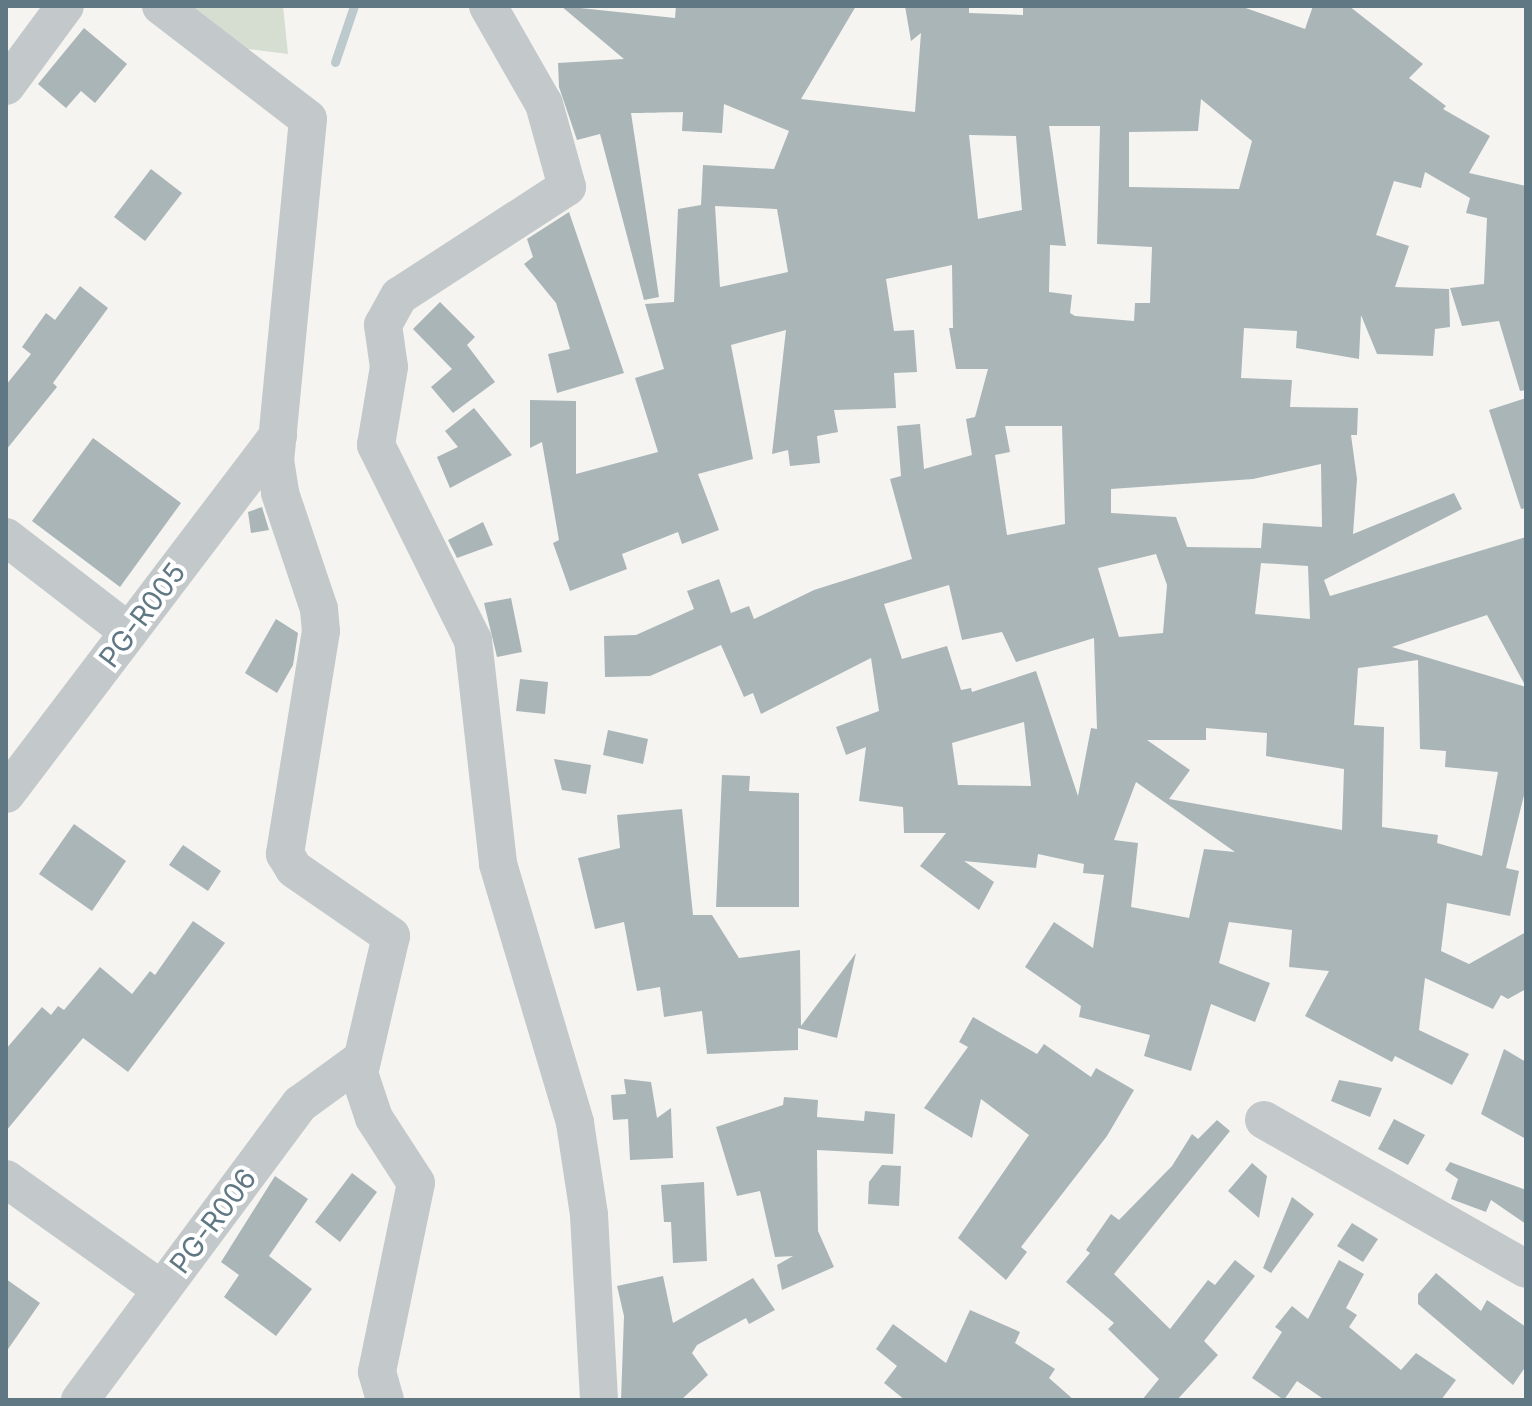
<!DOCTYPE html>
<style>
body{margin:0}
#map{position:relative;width:1532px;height:1406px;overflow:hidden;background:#f5f4f0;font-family:Inter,sans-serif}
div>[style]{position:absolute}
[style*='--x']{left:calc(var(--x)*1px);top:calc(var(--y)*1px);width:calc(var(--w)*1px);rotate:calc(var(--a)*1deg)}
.green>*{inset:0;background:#d6ddd1}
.stream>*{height:9px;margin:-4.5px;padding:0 4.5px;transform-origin:4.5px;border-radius:4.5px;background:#bccace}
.building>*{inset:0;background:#aab5b8}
.minor>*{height:38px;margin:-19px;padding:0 19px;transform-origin:19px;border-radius:19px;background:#c3c8ca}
span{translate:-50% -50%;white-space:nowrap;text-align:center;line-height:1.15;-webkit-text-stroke:8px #fff;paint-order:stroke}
.street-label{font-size:28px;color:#607884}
.frame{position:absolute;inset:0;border:8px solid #607884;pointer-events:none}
</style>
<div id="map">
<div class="green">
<i style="clip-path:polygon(162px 6px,283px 6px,288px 54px,208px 44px)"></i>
</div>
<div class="stream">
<i style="--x:335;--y:62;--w:59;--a:-71.3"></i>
</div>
<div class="building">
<i style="clip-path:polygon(evenodd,561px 6px,675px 18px,676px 6px,856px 6px,801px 99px,915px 112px,921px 33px,911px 41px,905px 6px,969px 6px,969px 13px,1023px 15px,1023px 6px,1240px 6px,1305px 29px,1313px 6px,1349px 6px,1423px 64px,1409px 78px,1446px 106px,1443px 109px,1490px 136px,1469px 173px,1526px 186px,1526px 390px,1520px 391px,1499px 321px,1462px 326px,1450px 288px,1484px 284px,1487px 218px,1466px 213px,1470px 198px,1425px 172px,1421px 188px,1394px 181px,1376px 235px,1409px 246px,1395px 287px,1449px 289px,1450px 327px,1435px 329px,1433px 356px,1377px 354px,1361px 315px,1359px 359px,1296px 348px,1297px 331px,1244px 328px,1241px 378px,1292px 380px,1290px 407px,1358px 408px,1357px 435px,1351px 435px,1357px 479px,1353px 534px,1454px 493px,1462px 509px,1324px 580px,1330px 596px,1526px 537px,1526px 787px,1506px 868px,1519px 871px,1510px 916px,1447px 903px,1441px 951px,1469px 964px,1526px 932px,1526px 989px,1508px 999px,1501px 995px,1493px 1009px,1425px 978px,1419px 1030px,1469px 1054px,1452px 1085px,1395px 1056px,1392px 1062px,1305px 1016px,1329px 971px,1289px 967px,1292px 930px,1229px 922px,1219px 963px,1270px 983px,1255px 1022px,1211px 1004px,1191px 1071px,1144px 1056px,1150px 1035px,1079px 1017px,1081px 1006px,1025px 967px,1054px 922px,1093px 948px,1104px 875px,1083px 873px,1084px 864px,1038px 854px,1036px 868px,964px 861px,994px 882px,979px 910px,920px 866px,946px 833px,904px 833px,903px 807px,859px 801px,866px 747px,846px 755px,836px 727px,879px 711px,871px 658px,761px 714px,753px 693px,744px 697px,721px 645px,650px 676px,605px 677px,604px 636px,636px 635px,694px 609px,687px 591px,719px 579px,731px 613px,749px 606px,754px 619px,814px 590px,912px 559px,890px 479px,901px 476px,897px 426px,920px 424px,924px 469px,972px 455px,966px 419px,975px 417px,988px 369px,956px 369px,949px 328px,953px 328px,952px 265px,886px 279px,894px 331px,914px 330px,917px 372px,894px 373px,896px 408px,834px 410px,838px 432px,817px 436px,820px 463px,790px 466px,788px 450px,772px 454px,786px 330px,731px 345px,753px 459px,698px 474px,719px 530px,682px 544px,678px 532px,622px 554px,627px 569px,570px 591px,553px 543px,559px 540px,542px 442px,530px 448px,530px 400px,576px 401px,576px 474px,658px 452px,635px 378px,664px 369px,645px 304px,674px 302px,678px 209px,701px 205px,703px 165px,774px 169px,789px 131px,724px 104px,722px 133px,682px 131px,683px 112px,631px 113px,659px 297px,644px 300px,600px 134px,577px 140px,559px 87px,558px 63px,624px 59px,561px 6px,1201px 99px,1252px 141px,1239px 189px,1129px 187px,1129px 132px,1198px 131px,1201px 99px,561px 6px,1049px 126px,1100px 126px,1097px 244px,1152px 247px,1150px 303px,1135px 303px,1134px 321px,1075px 316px,1070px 313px,1072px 295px,1049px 292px,1050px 245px,1066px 246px,1049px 126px,561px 6px,969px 135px,1016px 136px,1022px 210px,978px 219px,969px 135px,561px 6px,715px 206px,777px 209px,788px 272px,720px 287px,715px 206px,561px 6px,1005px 426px,1062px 426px,1065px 524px,1007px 535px,995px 455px,1010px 452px,1005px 426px,561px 6px,1321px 464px,1322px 527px,1263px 523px,1261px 548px,1187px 547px,1176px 517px,1111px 513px,1111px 489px,1253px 479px,1321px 464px,561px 6px,1156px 554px,1167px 585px,1163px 633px,1119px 637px,1098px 568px,1156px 554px,561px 6px,1261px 563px,1308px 566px,1310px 619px,1255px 614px,1261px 563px,561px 6px,949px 585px,962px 640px,1002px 632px,1016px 662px,1094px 638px,1097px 729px,1091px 728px,1078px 796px,1036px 671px,972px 692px,971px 688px,961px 690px,947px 646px,902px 659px,884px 604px,949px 585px,561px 6px,1487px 615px,1526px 687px,1392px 647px,1487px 615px,561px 6px,1418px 660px,1420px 749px,1446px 751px,1445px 767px,1498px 772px,1482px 856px,1437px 843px,1438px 835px,1382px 827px,1384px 727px,1354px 725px,1358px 668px,1418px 660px,561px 6px,1024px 722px,1031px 786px,958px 785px,952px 743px,1024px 722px,561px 6px,1206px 728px,1267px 733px,1266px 756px,1344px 769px,1342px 830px,1169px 799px,1190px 770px,1147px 740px,1206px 740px,1206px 728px,561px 6px,1136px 782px,1235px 852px,1204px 849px,1189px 918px,1131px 907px,1138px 843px,1114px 840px,1136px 782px)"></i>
<i style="clip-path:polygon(84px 28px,127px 64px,95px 103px,81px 91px,66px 108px,38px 84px)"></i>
<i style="clip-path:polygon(151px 169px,182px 193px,145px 241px,114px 217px)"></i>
<i style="clip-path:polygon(569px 212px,624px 373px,557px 393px,548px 354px,570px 349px,556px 303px,524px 264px,533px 257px,527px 239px)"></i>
<i style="clip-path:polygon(80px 286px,108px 308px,53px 383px,57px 387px,6px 450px,6px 385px,31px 354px,22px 347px,46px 313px,55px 320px)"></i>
<i style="clip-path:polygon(440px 302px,475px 337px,467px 345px,495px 382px,453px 413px,431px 387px,452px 369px,413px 329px)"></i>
<i style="clip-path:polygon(1526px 398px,1526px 508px,1521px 509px,1489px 410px)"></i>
<i style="clip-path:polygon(474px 408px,512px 455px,450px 488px,437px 457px,458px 447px,445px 431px)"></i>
<i style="clip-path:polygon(93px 438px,181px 503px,120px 587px,32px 521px)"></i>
<i style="clip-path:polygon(262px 507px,269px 530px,251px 533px,248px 512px)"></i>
<i style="clip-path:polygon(483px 522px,493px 545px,457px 558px,448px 540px)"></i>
<i style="clip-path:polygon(511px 598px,522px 652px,497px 657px,484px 603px)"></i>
<i style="clip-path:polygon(276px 619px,298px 633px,293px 665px,277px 693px,245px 673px)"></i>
<i style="clip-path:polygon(520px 679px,548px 682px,545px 714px,516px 711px)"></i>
<i style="clip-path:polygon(608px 730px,648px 739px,643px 764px,603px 755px)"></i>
<i style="clip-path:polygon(554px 759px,591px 765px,586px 794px,562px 790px)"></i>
<i style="clip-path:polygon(722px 775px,750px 776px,749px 791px,799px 793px,799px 907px,716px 907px)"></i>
<i style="clip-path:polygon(682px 809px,693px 915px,712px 915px,739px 958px,800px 950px,801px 1026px,856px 953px,837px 1038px,798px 1028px,798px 1050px,707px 1054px,702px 1011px,664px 1017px,660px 987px,637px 991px,624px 922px,595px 929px,578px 858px,620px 848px,617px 815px)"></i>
<i style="clip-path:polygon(74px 824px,126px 861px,92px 911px,39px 874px)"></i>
<i style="clip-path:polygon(183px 845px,221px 871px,208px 891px,169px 865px)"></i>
<i style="clip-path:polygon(193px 921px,225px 943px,128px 1072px,83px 1038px,6px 1131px,6px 1049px,42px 1007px,51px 1015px,58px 1006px,64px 1010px,100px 967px,132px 994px,150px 971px,155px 975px)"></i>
<i style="clip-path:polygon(973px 1017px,1037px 1054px,1044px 1044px,1091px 1077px,1096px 1068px,1134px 1090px,1107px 1136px,1021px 1247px,1027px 1252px,1006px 1280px,958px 1238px,1029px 1135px,981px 1099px,972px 1138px,924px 1108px,968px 1047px,959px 1042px)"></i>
<i style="clip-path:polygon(1504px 1049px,1526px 1062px,1526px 1139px,1481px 1114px)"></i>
<i style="clip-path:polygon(624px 1079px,651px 1082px,657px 1118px,671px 1108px,673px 1158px,630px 1160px,628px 1119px,613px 1120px,611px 1095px,626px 1094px)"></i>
<i style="clip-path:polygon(1339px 1080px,1382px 1088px,1370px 1117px,1331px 1101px)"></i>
<i style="clip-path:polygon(784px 1097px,818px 1100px,817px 1117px,864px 1121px,865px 1111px,895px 1114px,893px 1154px,817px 1150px,818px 1231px,834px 1267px,782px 1290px,777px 1265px,793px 1256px,775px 1257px,760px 1191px,737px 1196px,716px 1127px,783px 1105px)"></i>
<i style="clip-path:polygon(1394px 1119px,1425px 1135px,1408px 1165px,1378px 1149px)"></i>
<i style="clip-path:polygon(1217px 1120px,1230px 1131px,1114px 1274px,1170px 1329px,1208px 1280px,1215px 1285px,1235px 1260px,1255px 1276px,1204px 1341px,1218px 1355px,1177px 1400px,1142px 1400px,1159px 1379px,1108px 1329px,1114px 1323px,1066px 1282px,1090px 1253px,1086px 1250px,1111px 1214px,1119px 1220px,1172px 1166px,1192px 1134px,1198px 1139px)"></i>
<i style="clip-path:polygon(1450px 1162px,1526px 1190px,1526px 1224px,1491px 1200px,1486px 1212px,1451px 1199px,1458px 1179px,1445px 1170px)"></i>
<i style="clip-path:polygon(1252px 1163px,1267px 1176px,1259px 1218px,1228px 1191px)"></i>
<i style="clip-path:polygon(882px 1165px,901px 1166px,899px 1206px,868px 1204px,869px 1182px)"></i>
<i style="clip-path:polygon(352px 1173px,377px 1192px,340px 1242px,315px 1222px)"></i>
<i style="clip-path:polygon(275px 1176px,308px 1199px,269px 1256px,312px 1289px,276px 1336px,224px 1297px,239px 1275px,221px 1262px)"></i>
<i style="clip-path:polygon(704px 1182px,707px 1261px,673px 1263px,671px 1222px,664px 1222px,661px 1185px)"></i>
<i style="clip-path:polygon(1292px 1197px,1314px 1214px,1271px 1273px,1263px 1268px)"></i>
<i style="clip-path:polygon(1352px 1223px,1378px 1239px,1363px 1262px,1337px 1246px)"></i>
<i style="clip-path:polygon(1339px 1260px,1364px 1274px,1346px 1308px,1357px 1315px,1349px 1327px,1401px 1370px,1416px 1353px,1456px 1380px,1441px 1400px,1325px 1400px,1297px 1381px,1284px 1400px,1252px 1378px,1282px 1332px,1275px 1327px,1292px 1306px,1308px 1319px)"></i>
<i style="clip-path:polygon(1436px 1273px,1481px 1311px,1487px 1300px,1526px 1327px,1526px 1366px,1513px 1385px,1418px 1304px,1418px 1294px)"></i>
<i style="clip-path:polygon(663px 1276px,673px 1323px,753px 1278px,775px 1310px,749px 1324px,746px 1318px,697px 1345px,692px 1353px,708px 1375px,681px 1400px,621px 1400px,624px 1316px,617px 1286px)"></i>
<i style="clip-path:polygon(6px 1279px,40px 1303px,6px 1352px)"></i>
<i style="clip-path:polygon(970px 1310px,1020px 1332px,1015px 1343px,1055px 1369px,1049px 1378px,1074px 1400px,905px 1400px,884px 1383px,897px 1366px,876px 1349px,893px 1324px,946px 1363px)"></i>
</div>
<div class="minor">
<i style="--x:161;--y:6;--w:185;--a:37.5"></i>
<i style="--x:308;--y:119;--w:343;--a:95.5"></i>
<i style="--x:275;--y:460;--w:33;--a:81"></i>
<i style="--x:280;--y:493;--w:122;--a:71.4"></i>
<i style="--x:319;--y:609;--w:22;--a:85"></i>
<i style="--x:321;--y:631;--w:226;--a:99.2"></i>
<i style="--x:285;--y:854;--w:17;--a:59"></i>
<i style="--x:294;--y:869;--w:118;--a:34.6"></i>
<i style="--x:391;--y:936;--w:141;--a:103.1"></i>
<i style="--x:359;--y:1073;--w:47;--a:71.6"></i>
<i style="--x:374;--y:1118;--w:77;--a:57.1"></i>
<i style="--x:416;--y:1183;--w:193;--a:101.7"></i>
<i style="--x:377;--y:1372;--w:29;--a:74"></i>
<i style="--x:488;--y:6;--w:113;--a:60.3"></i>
<i style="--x:544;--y:104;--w:86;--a:74.5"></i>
<i style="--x:567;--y:187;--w:200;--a:147"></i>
<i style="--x:399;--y:296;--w:33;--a:119"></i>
<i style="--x:383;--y:325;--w:42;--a:81.9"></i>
<i style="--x:389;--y:367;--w:79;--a:99.5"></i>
<i style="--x:376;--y:445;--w:218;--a:63.6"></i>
<i style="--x:473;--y:640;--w:225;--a:83.6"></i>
<i style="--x:498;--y:864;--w:270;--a:73.4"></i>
<i style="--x:575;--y:1123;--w:93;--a:81.3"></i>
<i style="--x:589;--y:1215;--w:185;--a:86.9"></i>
<i style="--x:6;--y:86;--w:99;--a:-53.6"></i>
<i style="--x:6;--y:537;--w:155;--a:37.7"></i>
<i style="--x:6;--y:794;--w:450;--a:-52.8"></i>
<i style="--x:1264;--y:1120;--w:301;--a:29.6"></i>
<i style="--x:6;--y:1179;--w:191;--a:35.4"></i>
<i style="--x:80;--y:1400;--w:369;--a:-53.4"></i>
<i style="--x:300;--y:1104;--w:77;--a:-36"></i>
</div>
<div class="street-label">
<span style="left:142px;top:615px;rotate:-53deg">PG-R005</span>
<span style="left:213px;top:1221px;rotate:-53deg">PG-R006</span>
</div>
<div class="frame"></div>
</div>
